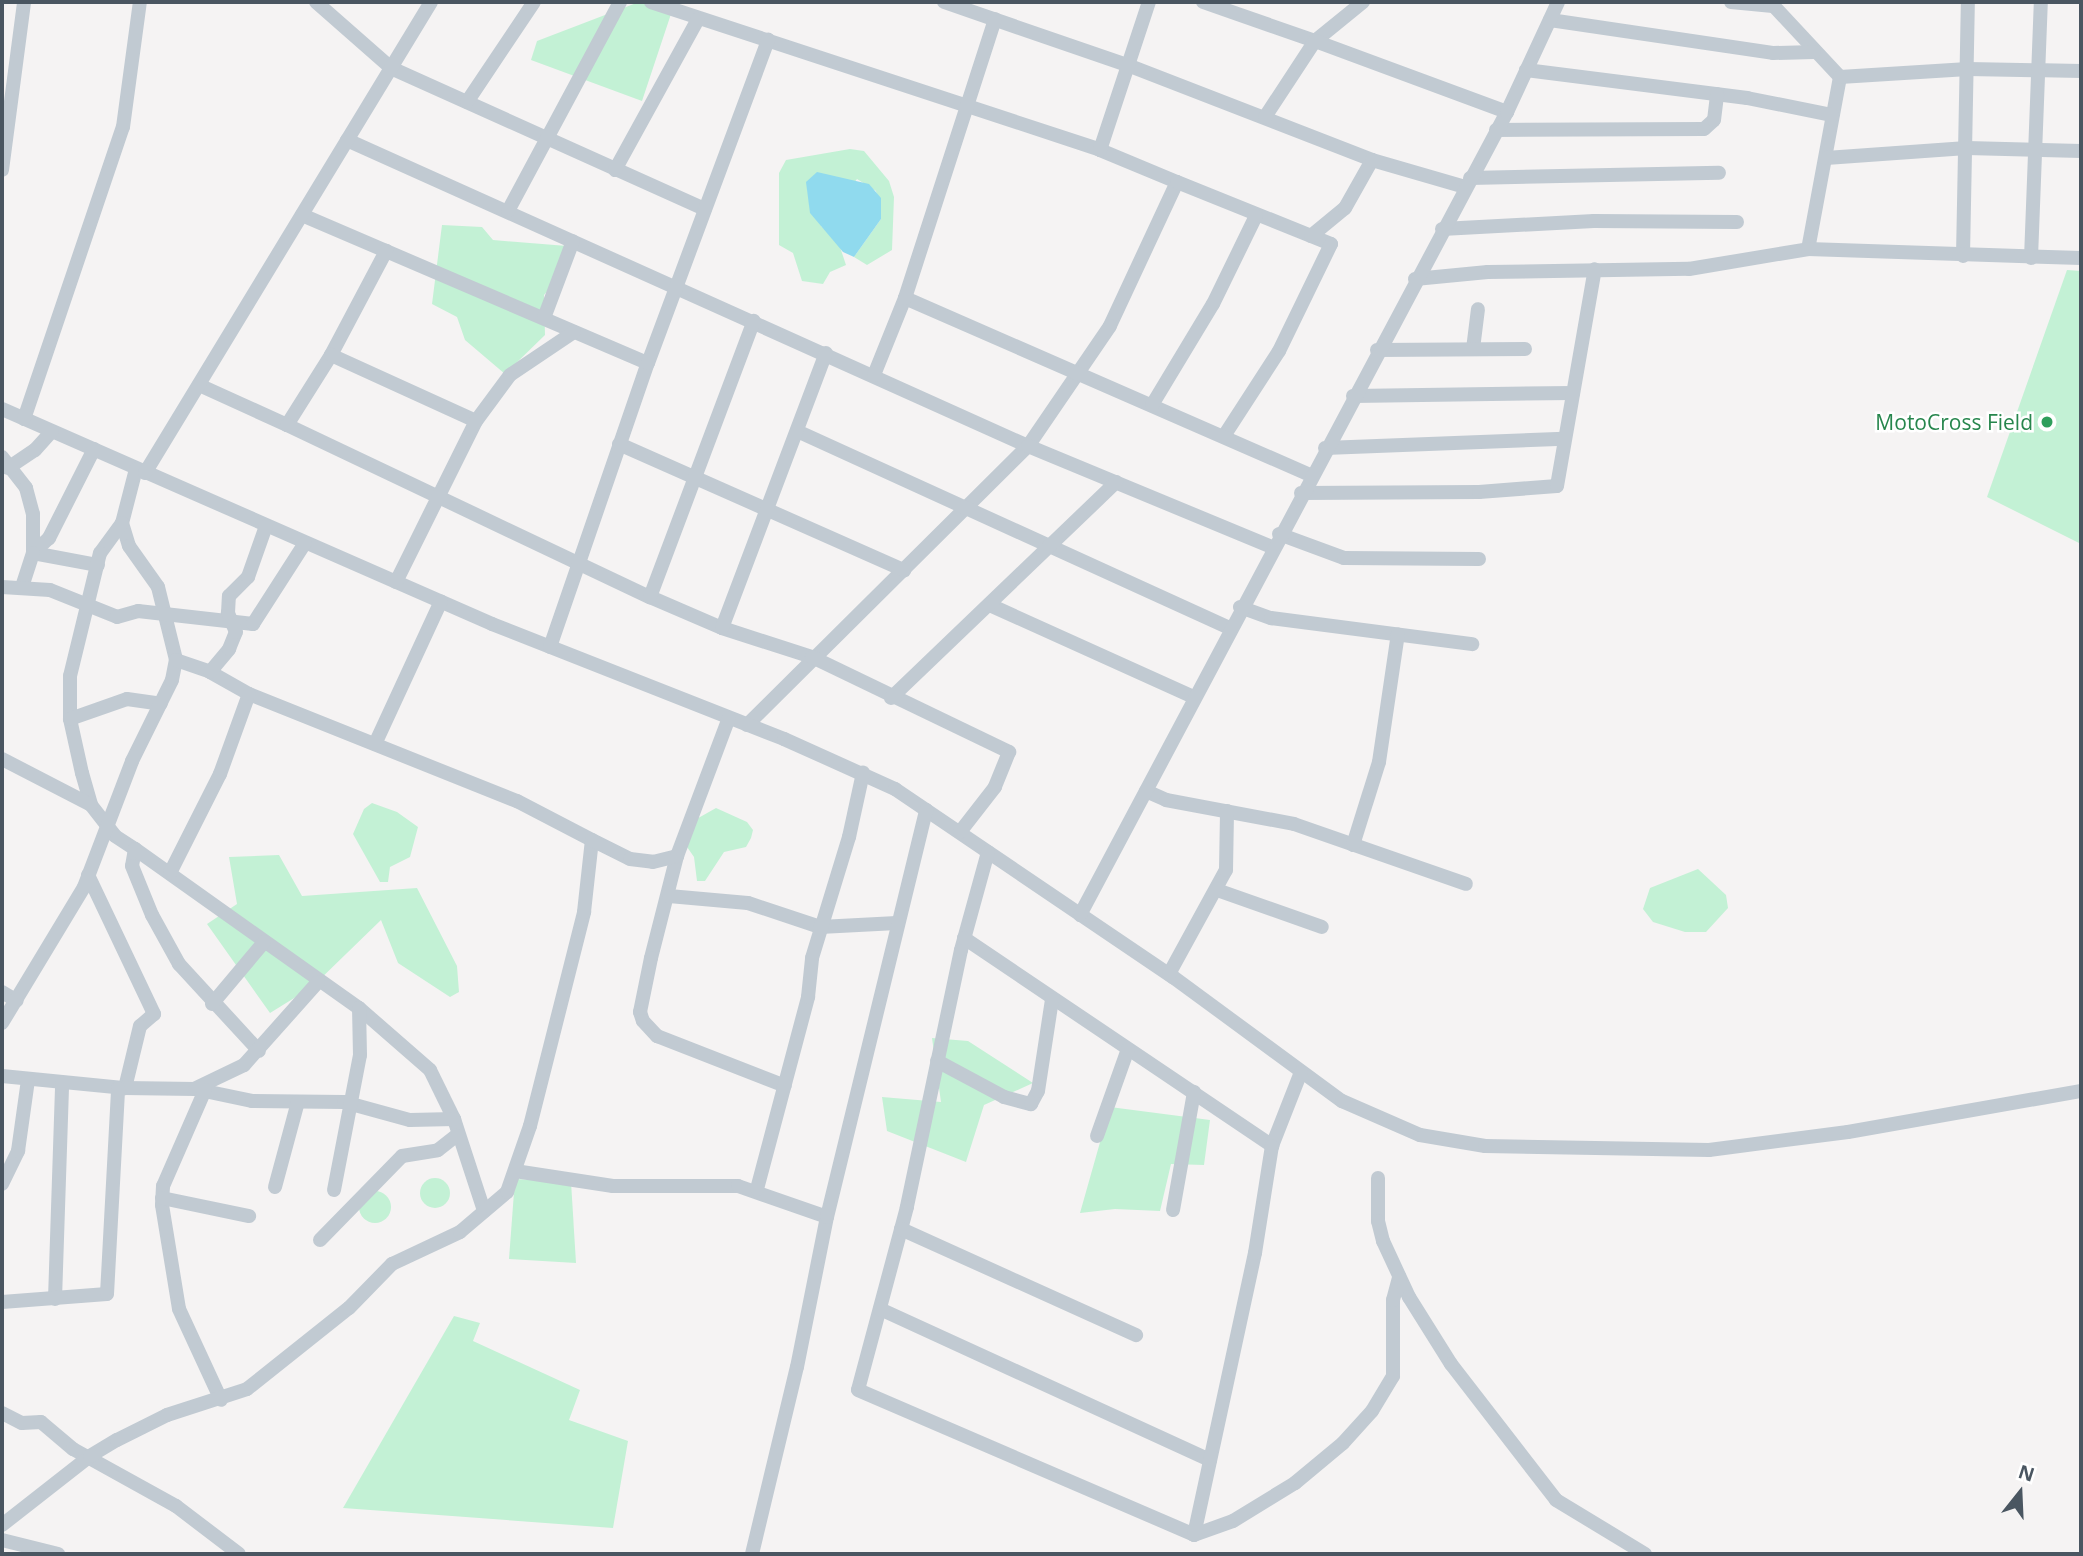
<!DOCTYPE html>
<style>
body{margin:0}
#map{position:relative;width:2083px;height:1556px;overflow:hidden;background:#f5f3f3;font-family:"Open Sans",sans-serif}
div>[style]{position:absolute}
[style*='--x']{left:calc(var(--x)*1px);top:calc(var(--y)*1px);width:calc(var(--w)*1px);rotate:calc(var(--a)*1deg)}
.green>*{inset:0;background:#c3f1d5}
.round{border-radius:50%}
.water>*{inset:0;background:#90daee}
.minor>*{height:14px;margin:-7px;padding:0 7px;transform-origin:7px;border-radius:7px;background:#c1cad2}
.dots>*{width:19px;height:19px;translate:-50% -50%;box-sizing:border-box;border:4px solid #fff;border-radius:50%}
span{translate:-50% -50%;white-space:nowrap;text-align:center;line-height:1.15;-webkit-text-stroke:5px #fff;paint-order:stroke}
.leisure-label{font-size:21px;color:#27864d}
.right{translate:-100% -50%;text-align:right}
.frame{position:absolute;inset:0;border:4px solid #4a5661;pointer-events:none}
.north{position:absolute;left:1985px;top:1458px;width:70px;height:70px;-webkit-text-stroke:5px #fff;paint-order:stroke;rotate:18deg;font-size:19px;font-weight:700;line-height:28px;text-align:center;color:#4a5661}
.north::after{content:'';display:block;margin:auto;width:24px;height:32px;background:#4a5661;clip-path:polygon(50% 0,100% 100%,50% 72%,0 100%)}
</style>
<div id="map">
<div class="green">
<i style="clip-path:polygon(639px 2px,675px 2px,642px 101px,531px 60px,537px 41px)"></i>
<i style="clip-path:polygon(850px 149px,864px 151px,889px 181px,894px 197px,892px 250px,867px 265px,854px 257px,881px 219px,876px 191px,857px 179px,821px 226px,838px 241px,846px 265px,830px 272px,823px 284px,802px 281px,793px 253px,779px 245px,779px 173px,786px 160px)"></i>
<i style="clip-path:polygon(442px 225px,482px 227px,493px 240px,567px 246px,559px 277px,544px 295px,545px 335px,505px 374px,465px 340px,457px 317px,432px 304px)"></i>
<i style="clip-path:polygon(2067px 270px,2081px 271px,2081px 544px,1987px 497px)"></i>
<i style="clip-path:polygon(372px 803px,397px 812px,418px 827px,410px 857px,390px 867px,388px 882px,380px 882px,353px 834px,364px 809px)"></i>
<i style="clip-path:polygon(716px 808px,747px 822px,753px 830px,751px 838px,746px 847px,724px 852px,705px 881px,697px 881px,694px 857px,685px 844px,693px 821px)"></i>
<i style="clip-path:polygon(279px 855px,302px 896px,417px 888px,457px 966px,459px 992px,450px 997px,398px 963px,381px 920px,312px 987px,270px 1013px,207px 924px,237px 904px,229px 857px)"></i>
<i style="clip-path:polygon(1698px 869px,1726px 895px,1728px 908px,1706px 932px,1685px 932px,1653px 922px,1643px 909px,1650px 888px)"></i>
<i style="clip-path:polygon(932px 1038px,968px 1041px,1033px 1083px,984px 1105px,966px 1162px,887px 1131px,882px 1097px,941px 1102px)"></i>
<i style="clip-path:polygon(1110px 1107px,1210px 1120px,1204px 1165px,1171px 1164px,1160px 1211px,1115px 1209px,1080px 1213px)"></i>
<i class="round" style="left:420px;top:1178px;width:30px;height:30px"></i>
<i style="clip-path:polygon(515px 1179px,571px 1182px,576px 1263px,509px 1259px)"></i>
<i class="round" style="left:359px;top:1191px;width:32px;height:32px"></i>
<i style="clip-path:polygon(454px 1316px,480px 1323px,473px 1341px,580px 1390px,569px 1420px,628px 1441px,613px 1528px,343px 1508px)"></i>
</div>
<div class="water">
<i style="clip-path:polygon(817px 172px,869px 184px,881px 198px,881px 219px,854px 257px,843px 252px,810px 213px,806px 182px)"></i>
</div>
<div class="minor">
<i style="--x:316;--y:2;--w:100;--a:41.3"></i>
<i style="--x:391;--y:68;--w:344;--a:24.2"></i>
<i style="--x:651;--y:2;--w:473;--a:18.2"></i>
<i style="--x:1100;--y:150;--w:83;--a:22.6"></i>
<i style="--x:1177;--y:182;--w:159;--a:115"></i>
<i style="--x:1110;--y:326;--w:145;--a:124.3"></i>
<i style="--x:1028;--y:446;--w:396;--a:135.2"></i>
<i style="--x:944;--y:2;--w:197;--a:19"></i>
<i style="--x:1130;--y:66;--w:260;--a:21.2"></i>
<i style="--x:1203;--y:2;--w:119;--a:19.2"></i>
<i style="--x:1315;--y:41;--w:62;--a:-39.1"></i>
<i style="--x:1731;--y:2;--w:42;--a:5.4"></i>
<i style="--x:1770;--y:2;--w:103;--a:47"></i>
<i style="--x:1840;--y:77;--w:175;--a:100.5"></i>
<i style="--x:1550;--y:20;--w:225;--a:8.4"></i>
<i style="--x:1773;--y:53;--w:41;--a:-1.4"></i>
<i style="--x:1526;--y:70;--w:223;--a:7.2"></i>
<i style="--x:1747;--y:98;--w:87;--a:11.3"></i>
<i style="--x:1840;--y:77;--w:128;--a:-3.6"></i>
<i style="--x:1968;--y:69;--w:113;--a:1"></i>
<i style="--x:467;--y:102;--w:120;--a:-56.2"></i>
<i style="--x:1265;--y:117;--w:91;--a:-56.7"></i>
<i style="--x:1315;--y:41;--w:205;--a:20.3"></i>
<i style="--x:1496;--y:130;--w:208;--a:-0.3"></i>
<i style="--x:1704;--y:129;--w:13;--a:-42"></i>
<i style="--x:1714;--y:120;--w:26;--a:-83"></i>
<i style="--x:347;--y:140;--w:747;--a:24.2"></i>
<i style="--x:1028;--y:446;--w:264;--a:22.5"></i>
<i style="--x:1100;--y:150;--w:156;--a:-71.7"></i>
<i style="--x:1826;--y:158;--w:141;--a:-4.1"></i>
<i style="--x:1967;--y:148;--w:114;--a:1.5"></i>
<i style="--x:2;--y:170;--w:169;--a:-82.5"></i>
<i style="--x:615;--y:170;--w:172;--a:-61.2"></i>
<i style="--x:1470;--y:178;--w:249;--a:-1.2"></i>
<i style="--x:1177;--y:182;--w:166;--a:21.9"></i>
<i style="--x:1331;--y:244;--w:119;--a:115.9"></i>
<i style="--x:1279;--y:351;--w:101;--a:122.9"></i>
<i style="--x:508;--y:211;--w:237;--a:-61.8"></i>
<i style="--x:302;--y:215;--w:376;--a:23.2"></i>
<i style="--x:1442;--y:229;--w:152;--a:-3"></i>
<i style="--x:1594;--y:221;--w:143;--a:0.4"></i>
<i style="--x:1311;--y:236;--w:44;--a:-39.5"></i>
<i style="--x:1345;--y:208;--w:55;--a:-60.6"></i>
<i style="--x:1372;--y:160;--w:97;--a:16.2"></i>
<i style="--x:1963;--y:256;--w:254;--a:-88.9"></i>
<i style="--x:2031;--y:258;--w:256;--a:-87.8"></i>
<i style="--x:1415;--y:279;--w:73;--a:-5.5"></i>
<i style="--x:1488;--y:272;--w:201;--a:-0.9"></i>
<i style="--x:1689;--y:269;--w:121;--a:-9.5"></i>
<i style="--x:1808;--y:249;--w:273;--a:1.9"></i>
<i style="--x:905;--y:298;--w:443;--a:23.6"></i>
<i style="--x:544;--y:318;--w:82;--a:-69.4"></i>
<i style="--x:1473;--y:349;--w:40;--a:-82.9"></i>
<i style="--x:1377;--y:350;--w:148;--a:-0.4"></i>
<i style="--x:331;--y:355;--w:118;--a:-62.1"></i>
<i style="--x:874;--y:375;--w:83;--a:-68.1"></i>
<i style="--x:905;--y:298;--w:293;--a:-72.1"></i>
<i style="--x:199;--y:385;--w:97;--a:24.4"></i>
<i style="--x:287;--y:425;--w:83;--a:-57.8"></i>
<i style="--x:331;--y:355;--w:159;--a:24.5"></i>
<i style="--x:476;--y:421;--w:57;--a:-53.5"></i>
<i style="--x:510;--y:375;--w:77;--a:-33.9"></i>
<i style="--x:1353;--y:396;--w:220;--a:-0.8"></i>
<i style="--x:1152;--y:405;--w:118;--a:-58.9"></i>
<i style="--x:1213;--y:304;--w:98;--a:-64"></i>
<i style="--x:2;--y:409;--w:535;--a:23.69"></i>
<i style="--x:492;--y:624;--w:314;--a:21.5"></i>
<i style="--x:784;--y:739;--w:122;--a:24.2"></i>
<i style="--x:895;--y:789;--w:336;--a:34.1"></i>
<i style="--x:1173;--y:977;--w:210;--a:36.3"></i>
<i style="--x:1342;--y:1101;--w:85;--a:23.6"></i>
<i style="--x:1420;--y:1135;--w:66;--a:9.6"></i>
<i style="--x:1485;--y:1146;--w:224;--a:1"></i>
<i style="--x:1709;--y:1150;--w:140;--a:-7.4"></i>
<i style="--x:1848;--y:1132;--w:237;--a:-10"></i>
<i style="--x:24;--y:419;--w:308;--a:-71.3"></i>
<i style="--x:123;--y:127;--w:126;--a:-82.3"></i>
<i style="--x:287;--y:425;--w:402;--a:25.4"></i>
<i style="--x:650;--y:597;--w:78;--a:23.3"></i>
<i style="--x:722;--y:628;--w:95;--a:17.9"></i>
<i style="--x:812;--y:657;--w:219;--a:25.7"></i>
<i style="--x:1009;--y:752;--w:38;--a:112"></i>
<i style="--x:995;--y:787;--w:57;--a:127.9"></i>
<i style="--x:797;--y:431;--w:475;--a:24.5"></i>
<i style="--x:619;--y:444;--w:312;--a:23.9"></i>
<i style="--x:1325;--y:448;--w:239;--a:-2.2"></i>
<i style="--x:94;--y:449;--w:100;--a:116.8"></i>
<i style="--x:49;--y:538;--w:22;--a:137"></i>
<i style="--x:33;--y:553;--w:66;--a:10.5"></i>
<i style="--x:2;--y:457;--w:39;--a:52"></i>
<i style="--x:26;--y:488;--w:27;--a:75"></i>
<i style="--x:33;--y:514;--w:39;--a:90"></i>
<i style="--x:33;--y:553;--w:36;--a:108"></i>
<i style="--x:8;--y:468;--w:32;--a:-34"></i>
<i style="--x:35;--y:450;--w:25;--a:-48"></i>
<i style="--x:136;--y:469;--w:56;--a:104.5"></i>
<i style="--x:122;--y:523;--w:24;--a:73"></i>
<i style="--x:129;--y:546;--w:50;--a:54.7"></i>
<i style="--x:158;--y:587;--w:75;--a:76.1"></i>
<i style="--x:145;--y:473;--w:551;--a:-58.73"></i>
<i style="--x:1301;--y:493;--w:178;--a:-0.3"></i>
<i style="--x:1479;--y:492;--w:78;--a:-4.4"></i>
<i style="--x:1557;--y:486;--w:220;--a:-80.1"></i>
<i style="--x:122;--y:523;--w:37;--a:126"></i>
<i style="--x:100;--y:553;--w:127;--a:103.7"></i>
<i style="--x:70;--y:676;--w:43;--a:90"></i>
<i style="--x:70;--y:719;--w:55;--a:77.5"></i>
<i style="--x:82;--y:773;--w:33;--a:74"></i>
<i style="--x:91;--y:805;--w:39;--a:52"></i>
<i style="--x:115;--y:836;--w:24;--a:33"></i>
<i style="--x:135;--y:849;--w:17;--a:100"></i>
<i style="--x:132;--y:866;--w:53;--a:67.8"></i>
<i style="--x:152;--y:915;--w:56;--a:61.1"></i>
<i style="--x:179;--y:964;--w:118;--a:47.4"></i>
<i style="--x:1279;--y:534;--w:69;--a:20.3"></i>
<i style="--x:1344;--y:558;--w:135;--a:0.4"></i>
<i style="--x:396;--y:582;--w:180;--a:-63.6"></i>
<i style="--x:2;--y:587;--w:48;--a:3.6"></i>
<i style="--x:50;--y:590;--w:72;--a:21.9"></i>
<i style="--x:117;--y:617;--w:22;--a:-16"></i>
<i style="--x:138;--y:611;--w:116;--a:6.4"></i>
<i style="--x:253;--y:624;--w:96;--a:-57.3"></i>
<i style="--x:650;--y:597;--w:295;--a:-69.4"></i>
<i style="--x:992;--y:606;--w:222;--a:24.3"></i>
<i style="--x:1240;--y:607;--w:33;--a:20"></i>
<i style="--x:1271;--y:618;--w:203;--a:7.4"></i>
<i style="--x:722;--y:628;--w:294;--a:-69.3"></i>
<i style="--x:550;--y:647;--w:300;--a:-71"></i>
<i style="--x:648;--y:363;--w:345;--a:-69.6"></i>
<i style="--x:249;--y:694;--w:289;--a:21.8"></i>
<i style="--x:517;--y:801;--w:85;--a:27.5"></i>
<i style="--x:891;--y:698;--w:312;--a:-43.8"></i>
<i style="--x:70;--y:719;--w:60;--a:-19.3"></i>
<i style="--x:127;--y:699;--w:34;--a:8"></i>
<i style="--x:375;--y:744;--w:157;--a:-65.2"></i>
<i style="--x:2;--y:759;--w:100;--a:27.3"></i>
<i style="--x:1146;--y:791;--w:22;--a:24"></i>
<i style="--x:1166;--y:800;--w:130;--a:10.6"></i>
<i style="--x:1294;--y:824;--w:182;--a:19.2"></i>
<i style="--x:1353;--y:845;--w:87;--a:-72.6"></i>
<i style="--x:1379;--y:762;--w:129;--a:-81.6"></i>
<i style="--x:135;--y:849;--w:275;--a:35.4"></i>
<i style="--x:359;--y:1008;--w:94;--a:41.1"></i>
<i style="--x:430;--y:1070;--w:55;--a:63.9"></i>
<i style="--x:454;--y:1119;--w:97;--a:71.9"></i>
<i style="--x:988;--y:852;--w:102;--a:105.4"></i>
<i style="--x:961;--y:950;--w:263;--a:101.9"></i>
<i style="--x:907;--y:1207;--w:189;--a:105"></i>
<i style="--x:858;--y:1390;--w:366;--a:23.3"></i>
<i style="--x:1194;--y:1535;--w:41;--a:-19.7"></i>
<i style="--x:1233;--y:1521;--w:73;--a:-31.5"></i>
<i style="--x:1295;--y:1483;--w:62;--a:-39.8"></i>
<i style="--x:1343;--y:1443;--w:43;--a:-47.8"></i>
<i style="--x:1372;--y:1411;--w:41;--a:-59"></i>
<i style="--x:1393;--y:1376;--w:76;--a:-90"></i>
<i style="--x:1393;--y:1300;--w:24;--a:-75"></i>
<i style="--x:677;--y:856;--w:105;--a:104.3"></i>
<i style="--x:651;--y:958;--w:55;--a:101.5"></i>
<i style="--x:640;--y:1012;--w:9;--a:72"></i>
<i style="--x:643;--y:1021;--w:21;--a:47"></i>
<i style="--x:657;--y:1036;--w:137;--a:21.3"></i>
<i style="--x:170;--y:873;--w:111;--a:-63.2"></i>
<i style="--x:220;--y:774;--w:85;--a:-70.1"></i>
<i style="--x:249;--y:694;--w:45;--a:-150.6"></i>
<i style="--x:88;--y:875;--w:154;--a:64.6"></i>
<i style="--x:154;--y:1014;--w:18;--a:139"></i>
<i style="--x:140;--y:1026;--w:64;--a:103.6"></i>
<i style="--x:1217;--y:890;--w:111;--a:19.4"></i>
<i style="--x:669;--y:896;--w:79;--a:5.1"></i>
<i style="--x:748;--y:903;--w:76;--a:18.4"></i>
<i style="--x:820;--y:927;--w:77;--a:-3"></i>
<i style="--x:1080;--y:915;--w:909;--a:-62"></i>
<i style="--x:1507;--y:112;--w:121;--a:-65.1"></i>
<i style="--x:964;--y:938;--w:372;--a:34"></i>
<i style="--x:1272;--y:1146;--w:79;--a:-68.6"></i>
<i style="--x:1169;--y:974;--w:119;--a:-61.3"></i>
<i style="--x:1226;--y:870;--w:59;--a:-89"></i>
<i style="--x:2;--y:992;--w:17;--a:31"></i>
<i style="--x:212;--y:1004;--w:81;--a:-50"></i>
<i style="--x:2;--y:1023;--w:159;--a:-58.9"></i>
<i style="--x:84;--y:887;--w:135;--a:-69.1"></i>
<i style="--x:132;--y:761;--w:90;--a:-63.7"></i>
<i style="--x:172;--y:680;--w:20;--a:-79"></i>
<i style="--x:176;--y:660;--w:36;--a:19"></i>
<i style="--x:210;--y:672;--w:30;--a:-50"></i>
<i style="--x:229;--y:649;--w:18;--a:-68"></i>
<i style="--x:236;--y:632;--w:21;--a:-113"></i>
<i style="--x:228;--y:613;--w:17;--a:-87"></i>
<i style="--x:229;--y:596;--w:27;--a:-45"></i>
<i style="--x:248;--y:577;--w:54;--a:-70.6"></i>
<i style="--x:937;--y:1061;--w:76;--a:28.2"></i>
<i style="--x:1004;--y:1097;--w:28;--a:15"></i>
<i style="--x:1031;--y:1104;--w:15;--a:-62"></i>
<i style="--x:1038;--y:1091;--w:92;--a:-81.3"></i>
<i style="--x:2;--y:1076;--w:124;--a:5.6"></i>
<i style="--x:125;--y:1088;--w:70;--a:0.8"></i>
<i style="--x:195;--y:1089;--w:58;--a:11.9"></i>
<i style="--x:252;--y:1101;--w:92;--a:0.6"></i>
<i style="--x:344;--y:1102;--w:68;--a:15.3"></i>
<i style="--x:410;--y:1120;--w:44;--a:-1.3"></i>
<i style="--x:196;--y:1088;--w:53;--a:-25.6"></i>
<i style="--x:244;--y:1065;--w:111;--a:-48.3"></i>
<i style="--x:205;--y:1090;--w:105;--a:113.6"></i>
<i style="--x:163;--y:1186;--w:19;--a:93"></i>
<i style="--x:162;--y:1205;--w:105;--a:80.7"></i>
<i style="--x:179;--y:1309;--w:100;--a:65.2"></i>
<i style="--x:1097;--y:1136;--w:92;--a:-70.4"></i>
<i style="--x:515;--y:1171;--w:99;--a:8.7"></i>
<i style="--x:613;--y:1186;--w:125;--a:0"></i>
<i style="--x:738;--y:1186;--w:94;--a:19.2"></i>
<i style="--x:1378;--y:1178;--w:43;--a:90"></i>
<i style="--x:1378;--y:1221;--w:21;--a:76"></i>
<i style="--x:1383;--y:1241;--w:62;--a:65.1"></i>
<i style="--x:1409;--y:1297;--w:79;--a:57.9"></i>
<i style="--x:1451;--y:1364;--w:172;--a:52.3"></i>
<i style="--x:1556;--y:1500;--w:104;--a:31.2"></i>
<i style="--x:2;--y:1184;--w:37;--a:-64"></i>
<i style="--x:18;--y:1151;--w:72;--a:-82"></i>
<i style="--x:275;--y:1187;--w:88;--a:-74.9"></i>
<i style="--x:757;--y:1189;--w:199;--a:-75.1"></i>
<i style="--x:808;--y:997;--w:39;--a:-84"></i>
<i style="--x:812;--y:958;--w:127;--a:-73"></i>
<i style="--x:849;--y:837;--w:66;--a:-77.7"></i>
<i style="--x:334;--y:1190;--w:137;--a:-79.1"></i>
<i style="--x:360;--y:1055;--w:47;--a:-91.2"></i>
<i style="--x:162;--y:1198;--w:89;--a:11.7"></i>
<i style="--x:1173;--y:1210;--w:120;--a:-79.9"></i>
<i style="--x:901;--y:1229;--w:258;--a:24.3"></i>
<i style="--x:320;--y:1240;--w:117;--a:-45.7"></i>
<i style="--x:402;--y:1156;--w:36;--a:-9"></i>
<i style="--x:438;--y:1150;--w:23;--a:-38"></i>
<i style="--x:55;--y:1299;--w:216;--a:-88.1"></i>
<i style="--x:2;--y:1302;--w:105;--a:-4.4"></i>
<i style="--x:107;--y:1294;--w:206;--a:-86.9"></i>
<i style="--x:880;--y:1309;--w:363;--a:24.6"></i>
<i style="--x:2;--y:1413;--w:22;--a:27"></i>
<i style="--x:22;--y:1423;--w:19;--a:-3"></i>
<i style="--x:41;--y:1422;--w:42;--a:40.2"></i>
<i style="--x:73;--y:1449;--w:118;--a:29"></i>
<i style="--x:176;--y:1506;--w:79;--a:37.3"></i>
<i style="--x:2;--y:1525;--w:112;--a:-38.1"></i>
<i style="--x:90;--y:1456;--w:31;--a:-31"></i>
<i style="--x:117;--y:1440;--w:56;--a:-26.6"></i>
<i style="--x:167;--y:1415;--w:84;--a:-18"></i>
<i style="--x:247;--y:1389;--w:130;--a:-38.5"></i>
<i style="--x:349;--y:1308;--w:62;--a:-45.7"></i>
<i style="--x:392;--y:1264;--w:75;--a:-25.2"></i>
<i style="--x:460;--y:1232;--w:62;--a:-40.4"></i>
<i style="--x:507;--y:1192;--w:70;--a:-70.8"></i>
<i style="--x:530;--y:1126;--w:221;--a:-75.8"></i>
<i style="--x:584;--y:912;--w:72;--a:-83.7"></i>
<i style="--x:592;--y:840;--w:42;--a:26.6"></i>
<i style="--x:630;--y:859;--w:23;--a:7"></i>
<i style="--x:653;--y:862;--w:25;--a:-14"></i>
<i style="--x:677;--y:856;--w:147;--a:-69.4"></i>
<i style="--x:1194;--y:1535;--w:289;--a:-77.8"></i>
<i style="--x:1255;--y:1253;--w:108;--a:-81"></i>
<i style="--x:2;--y:1540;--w:58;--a:14"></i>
<i style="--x:752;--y:1554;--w:192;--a:-76.5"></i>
<i style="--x:797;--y:1367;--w:153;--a:-78.7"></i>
<i style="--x:827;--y:1217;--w:419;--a:-76.3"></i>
</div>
<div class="dots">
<i style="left:2047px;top:422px;background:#2e9e5b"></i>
</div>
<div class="leisure-label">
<span class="right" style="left:2033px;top:422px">MotoCross Field</span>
</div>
<div class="frame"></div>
<div class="north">N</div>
</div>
